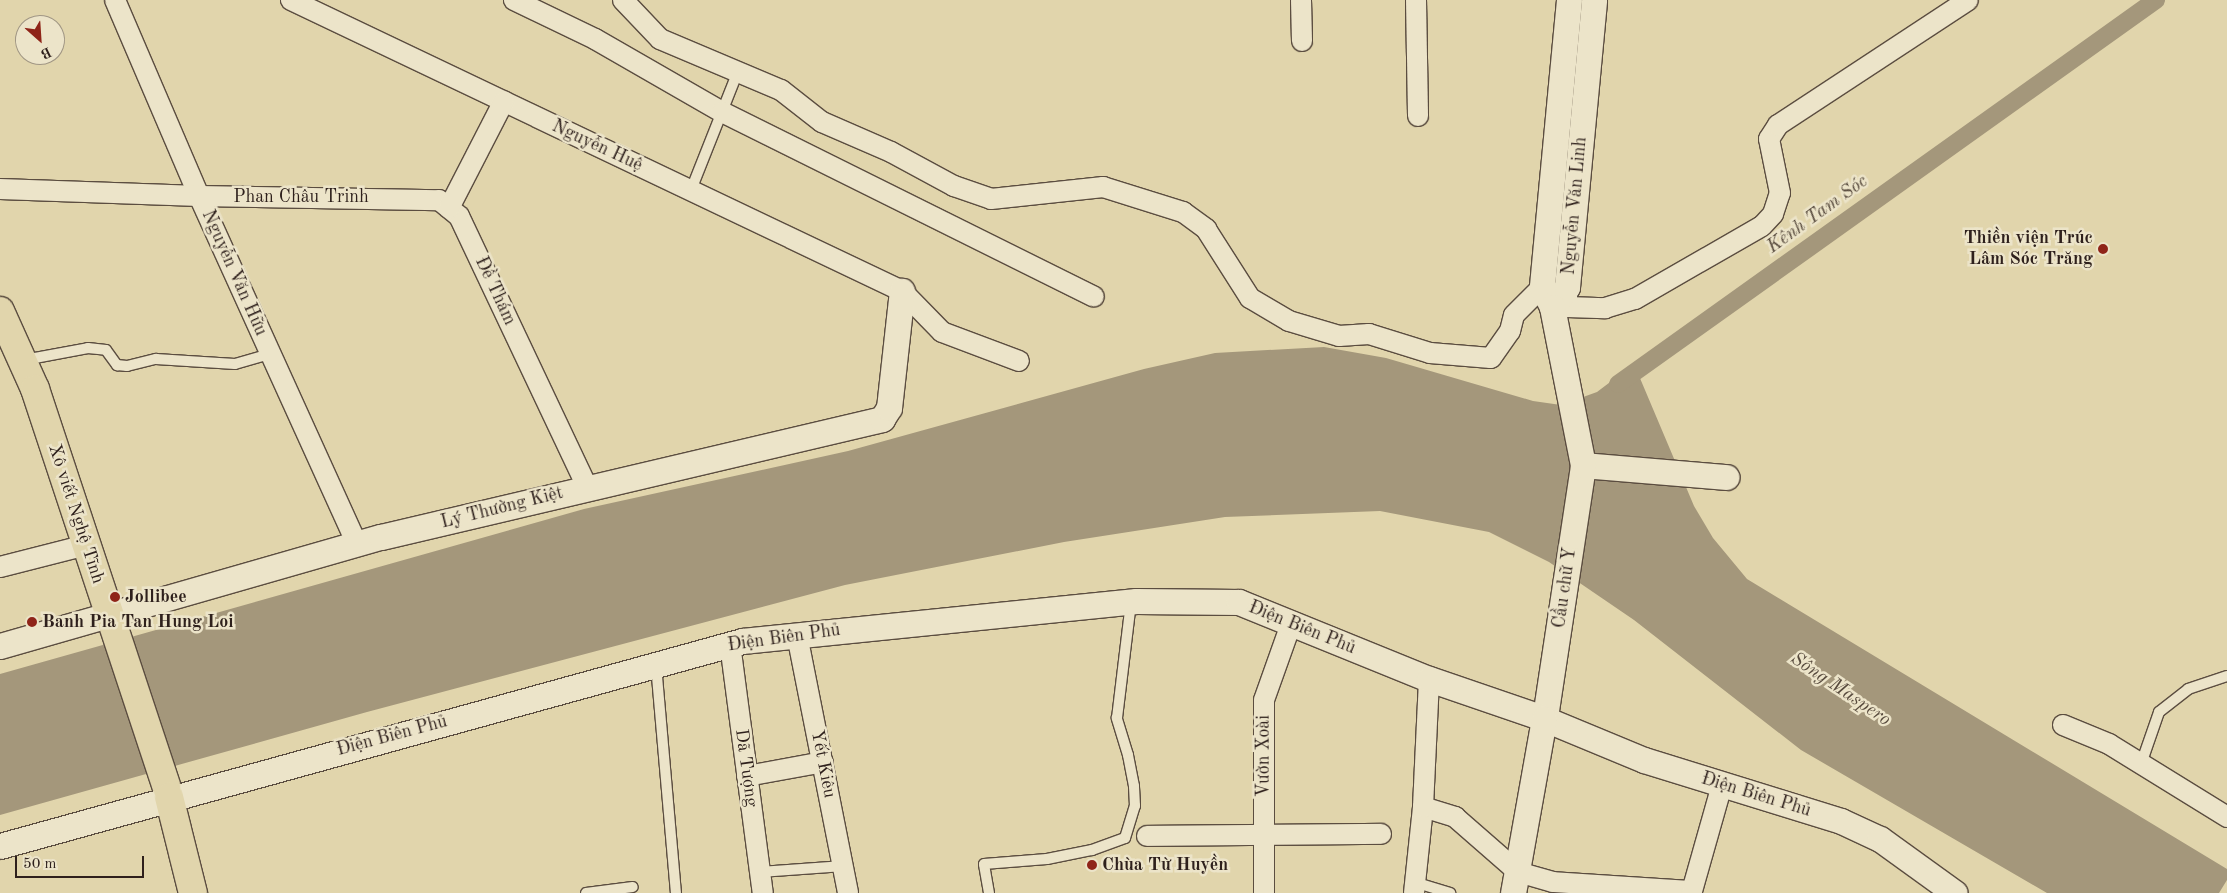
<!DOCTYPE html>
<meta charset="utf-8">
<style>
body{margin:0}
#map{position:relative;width:2227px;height:893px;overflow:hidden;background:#e1d5ac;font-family:"Old Standard TT",serif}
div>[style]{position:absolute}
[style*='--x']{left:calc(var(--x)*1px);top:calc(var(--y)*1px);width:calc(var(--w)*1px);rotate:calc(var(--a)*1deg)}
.water>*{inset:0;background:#a4977b}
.canal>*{height:18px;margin:-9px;padding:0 9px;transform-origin:9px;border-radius:9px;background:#a4977b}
.roads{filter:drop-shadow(1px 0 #5b4d40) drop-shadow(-1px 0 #5b4d40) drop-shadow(0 1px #5b4d40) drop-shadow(0 -1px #5b4d40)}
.service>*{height:10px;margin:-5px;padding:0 5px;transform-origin:5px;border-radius:5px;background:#ece4c9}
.minor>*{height:20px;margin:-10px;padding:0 10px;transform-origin:10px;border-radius:10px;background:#ece4c9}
.tertiary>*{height:25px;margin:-12.5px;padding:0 12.5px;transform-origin:12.5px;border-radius:12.5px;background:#ece4c9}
.primary>*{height:28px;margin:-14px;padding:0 14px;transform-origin:14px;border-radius:14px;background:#e1d5ac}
.dots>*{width:14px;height:14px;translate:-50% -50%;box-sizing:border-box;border:2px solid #ece4c9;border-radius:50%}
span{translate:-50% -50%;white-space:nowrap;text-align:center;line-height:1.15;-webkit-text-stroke:5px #ece4c9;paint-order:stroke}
.street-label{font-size:18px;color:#2e201c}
.poi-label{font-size:18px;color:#2e201c;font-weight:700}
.right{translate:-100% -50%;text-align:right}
.left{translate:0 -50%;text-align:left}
.water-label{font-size:19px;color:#574a3d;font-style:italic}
.north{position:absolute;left:15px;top:15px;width:50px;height:50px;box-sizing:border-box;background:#ece4c9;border:1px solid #a09684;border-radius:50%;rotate:154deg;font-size:14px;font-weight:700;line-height:20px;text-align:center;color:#2e201c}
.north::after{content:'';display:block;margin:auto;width:18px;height:22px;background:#8f2418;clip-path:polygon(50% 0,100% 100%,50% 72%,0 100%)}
.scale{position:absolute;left:15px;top:856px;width:129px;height:22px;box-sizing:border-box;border:2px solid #2e201c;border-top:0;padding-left:6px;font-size:15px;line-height:18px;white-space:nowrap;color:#2e201c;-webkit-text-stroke:4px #ece4c9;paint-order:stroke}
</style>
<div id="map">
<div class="water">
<i style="clip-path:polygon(1324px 347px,1386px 358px,1533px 401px,1561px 405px,1597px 392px,1634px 364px,1694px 506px,1713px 538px,1747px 579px,2227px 869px,2227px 880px,2219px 893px,2047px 893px,1801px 750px,1634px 620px,1549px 562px,1489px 532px,1380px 511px,1225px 517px,1064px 542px,845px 585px,367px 712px,0 815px,0 674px,584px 509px,848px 451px,1144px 369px,1215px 353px)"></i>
</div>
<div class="canal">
<i style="--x:1618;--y:384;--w:661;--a:-35.52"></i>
</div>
<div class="roads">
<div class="service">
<i style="--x:691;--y:190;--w:125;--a:-68.4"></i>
<i style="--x:24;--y:360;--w:65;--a:-10.6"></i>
<i style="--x:88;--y:348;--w:18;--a:6"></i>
<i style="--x:106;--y:350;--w:19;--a:54"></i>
<i style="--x:117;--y:365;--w:10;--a:6"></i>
<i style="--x:127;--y:366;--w:30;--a:-14"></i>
<i style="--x:156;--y:359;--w:79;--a:3.6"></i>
<i style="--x:235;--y:364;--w:37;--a:-16"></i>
<i style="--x:656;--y:665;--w:229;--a:85"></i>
<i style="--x:2141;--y:764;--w:55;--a:-70.9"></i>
<i style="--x:2159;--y:712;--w:37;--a:-38"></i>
<i style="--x:2188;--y:689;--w:41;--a:-18.4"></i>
<i style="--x:760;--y:872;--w:84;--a:-4.1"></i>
<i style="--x:1414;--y:882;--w:38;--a:17"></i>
<i style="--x:586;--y:893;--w:47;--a:-7.3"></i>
<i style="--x:989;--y:893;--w:29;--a:-100"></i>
<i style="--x:984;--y:864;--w:63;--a:-4.5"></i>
<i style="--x:1047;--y:859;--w:46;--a:-11.3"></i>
<i style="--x:1092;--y:850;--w:35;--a:-20"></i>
<i style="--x:1125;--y:838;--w:34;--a:-73"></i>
<i style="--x:1135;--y:806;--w:20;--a:-93"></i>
<i style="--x:1134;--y:786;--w:32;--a:-101"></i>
<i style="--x:1128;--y:755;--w:39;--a:-107"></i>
<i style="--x:1117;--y:718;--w:117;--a:-83.1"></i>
</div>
<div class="minor">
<i style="--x:115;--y:0;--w:213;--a:66.8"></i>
<i style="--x:199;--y:196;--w:382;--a:65.6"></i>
<i style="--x:291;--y:0;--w:677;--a:25.47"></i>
<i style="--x:902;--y:291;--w:57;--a:45.7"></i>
<i style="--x:942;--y:332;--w:82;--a:20.6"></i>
<i style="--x:514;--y:0;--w:90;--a:25.7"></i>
<i style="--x:595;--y:39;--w:146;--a:29.9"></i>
<i style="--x:722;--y:112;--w:415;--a:26.4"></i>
<i style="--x:623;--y:0;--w:54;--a:46.5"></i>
<i style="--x:660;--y:39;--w:131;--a:22.9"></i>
<i style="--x:781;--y:90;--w:52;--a:38"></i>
<i style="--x:822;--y:122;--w:75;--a:23.5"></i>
<i style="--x:891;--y:152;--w:72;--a:28.4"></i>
<i style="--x:954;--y:186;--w:39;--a:19"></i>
<i style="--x:991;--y:199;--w:113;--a:-6.1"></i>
<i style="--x:1103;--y:187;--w:84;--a:17.4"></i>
<i style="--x:1183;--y:212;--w:29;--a:36"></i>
<i style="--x:1206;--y:229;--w:82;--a:57.5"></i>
<i style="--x:1250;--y:298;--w:45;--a:30.5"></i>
<i style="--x:1289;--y:321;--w:52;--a:16.7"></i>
<i style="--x:1339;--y:336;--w:30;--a:-4"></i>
<i style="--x:1369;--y:334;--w:64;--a:17.3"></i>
<i style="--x:1430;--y:353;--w:61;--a:4.7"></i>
<i style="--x:1491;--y:358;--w:33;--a:-55"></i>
<i style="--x:1510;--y:331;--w:16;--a:-76"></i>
<i style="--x:1514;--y:315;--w:40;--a:-45"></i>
<i style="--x:1301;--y:0;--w:41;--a:88.6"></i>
<i style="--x:1416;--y:0;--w:116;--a:89"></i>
<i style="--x:0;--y:189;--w:199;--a:2"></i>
<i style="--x:199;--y:196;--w:240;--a:1"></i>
<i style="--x:439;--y:200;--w:26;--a:39"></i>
<i style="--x:459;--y:216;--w:300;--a:64.7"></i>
<i style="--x:449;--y:208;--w:120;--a:-62.8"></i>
<i style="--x:1567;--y:287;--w:20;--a:90"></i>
<i style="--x:1567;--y:307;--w:38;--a:2"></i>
<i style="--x:1605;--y:308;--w:31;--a:-17"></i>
<i style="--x:1635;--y:299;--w:146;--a:-29.9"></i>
<i style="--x:1762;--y:226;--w:16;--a:-47"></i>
<i style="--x:1773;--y:214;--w:22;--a:-72"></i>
<i style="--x:1780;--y:193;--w:55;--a:-101.5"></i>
<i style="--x:1769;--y:139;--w:17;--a:-57"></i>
<i style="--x:1778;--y:125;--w:227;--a:-33.3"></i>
<i style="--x:0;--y:567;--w:89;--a:-14.3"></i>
<i style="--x:797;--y:635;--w:263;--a:78.8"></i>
<i style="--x:730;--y:644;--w:251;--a:82.5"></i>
<i style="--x:2063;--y:725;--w:50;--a:22.4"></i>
<i style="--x:2109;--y:744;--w:139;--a:31.7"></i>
<i style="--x:747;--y:776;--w:77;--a:-10.4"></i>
<i style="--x:1423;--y:807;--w:34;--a:17"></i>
<i style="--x:1455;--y:817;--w:84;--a:41.1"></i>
<i style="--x:1518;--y:872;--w:36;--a:16"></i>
<i style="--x:1553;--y:882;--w:139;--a:3.7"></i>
<i style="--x:1692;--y:891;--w:110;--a:-74.2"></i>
<i style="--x:1147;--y:836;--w:234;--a:-0.5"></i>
<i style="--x:1264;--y:893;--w:193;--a:-90"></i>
<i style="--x:1264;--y:700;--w:81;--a:-70.4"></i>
<i style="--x:1414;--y:893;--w:86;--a:-84"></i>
<i style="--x:1423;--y:807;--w:128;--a:-87.3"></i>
</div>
<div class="tertiary">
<i style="--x:1569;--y:0;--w:288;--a:95.4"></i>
<i style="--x:1542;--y:287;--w:22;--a:63"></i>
<i style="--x:1552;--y:307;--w:25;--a:-53"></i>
<i style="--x:1567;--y:287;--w:288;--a:-84.6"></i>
<i style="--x:1583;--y:465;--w:144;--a:4.8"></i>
<i style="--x:0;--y:646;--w:396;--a:-16"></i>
<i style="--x:381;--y:537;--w:515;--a:-13.25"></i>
<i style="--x:882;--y:419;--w:13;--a:-58"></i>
<i style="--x:889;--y:408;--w:118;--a:-83.7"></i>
<i style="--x:1545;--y:717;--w:255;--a:-81.4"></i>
<i style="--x:1583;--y:465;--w:161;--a:-101.1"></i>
<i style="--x:1545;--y:719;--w:107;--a:22.5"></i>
<i style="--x:1644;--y:760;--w:206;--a:17.2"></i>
<i style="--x:1841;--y:821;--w:43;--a:24.8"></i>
<i style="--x:1880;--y:839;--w:92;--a:35.8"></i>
<i style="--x:0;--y:846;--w:770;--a:-15.44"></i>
<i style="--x:742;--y:641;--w:396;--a:-5.8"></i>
<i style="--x:1136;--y:601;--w:103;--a:0.6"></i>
<i style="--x:1239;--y:602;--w:205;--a:22.1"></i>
<i style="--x:1429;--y:679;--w:120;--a:18.9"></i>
<i style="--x:1513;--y:893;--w:177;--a:-79.9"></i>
</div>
<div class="primary">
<i style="--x:0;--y:311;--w:85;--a:65.8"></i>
<i style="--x:35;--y:389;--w:418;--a:71.7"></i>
<i style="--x:169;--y:797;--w:99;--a:76"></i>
</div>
</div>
<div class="dots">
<i style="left:2103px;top:249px;background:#8f2418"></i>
<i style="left:115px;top:597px;background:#8f2418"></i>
<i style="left:32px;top:622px;background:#8f2418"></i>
<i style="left:1092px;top:865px;background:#8f2418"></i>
</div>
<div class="street-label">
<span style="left:597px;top:146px;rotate:25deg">Nguyễn Huệ</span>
<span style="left:301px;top:197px">Phan Châu Trinh</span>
<span style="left:1575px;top:206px;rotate:-85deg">Nguyễn Văn Linh</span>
<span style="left:234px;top:273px;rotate:66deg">Nguyễn Văn Hữu</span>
<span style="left:495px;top:291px;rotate:65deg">Đề Thám</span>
<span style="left:502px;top:508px;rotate:-14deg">Lý Thường Kiệt</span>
<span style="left:76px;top:514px;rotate:72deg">Xô viết Nghệ Tĩnh</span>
<span style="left:1565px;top:588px;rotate:-82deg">Cầu chữ Y</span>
<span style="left:1302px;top:628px;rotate:22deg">Điện Biên Phủ</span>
<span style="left:784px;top:638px;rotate:-8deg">Điện Biên Phủ</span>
<span style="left:392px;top:736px;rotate:-15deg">Điện Biên Phủ</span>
<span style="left:1264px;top:756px;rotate:-90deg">Vườn Xoài</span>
<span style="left:823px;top:764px;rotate:79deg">Yết Kiêu</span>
<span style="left:746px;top:768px;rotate:82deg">Dã Tượng</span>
<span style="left:1756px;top:795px;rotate:17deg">Điện Biên Phủ</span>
</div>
<div class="poi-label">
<span class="right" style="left:2093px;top:249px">Thiền viện Trúc<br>Lâm Sóc Trăng</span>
<span class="left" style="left:125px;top:597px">Jollibee</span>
<span class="left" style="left:42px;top:622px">Banh Pia Tan Hung Loi</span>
<span class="left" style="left:1102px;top:865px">Chùa Từ Huyền</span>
</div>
<div class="water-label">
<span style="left:1818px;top:215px;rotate:-36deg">Kênh Tam Sóc</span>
<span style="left:1840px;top:690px;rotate:34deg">Sông Maspero</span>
</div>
<div class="north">B</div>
<div class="scale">50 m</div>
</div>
